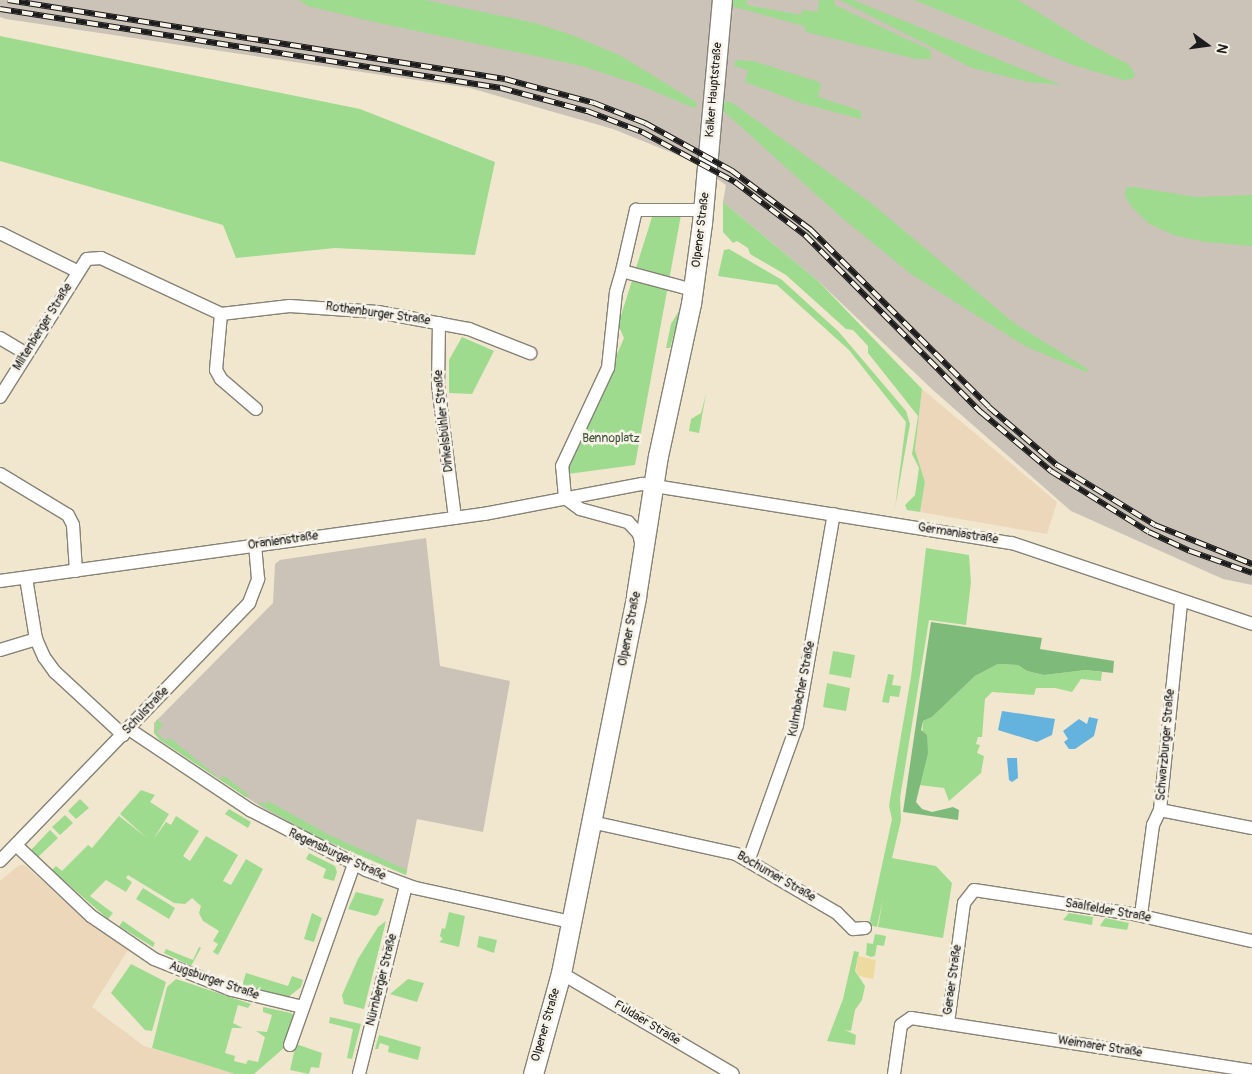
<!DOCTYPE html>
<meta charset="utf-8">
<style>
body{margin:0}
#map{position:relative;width:1252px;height:1074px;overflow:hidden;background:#f1e7cf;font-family:Pangolin,sans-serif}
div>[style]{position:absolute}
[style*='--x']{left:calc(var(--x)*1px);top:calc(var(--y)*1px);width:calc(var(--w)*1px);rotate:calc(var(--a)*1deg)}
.built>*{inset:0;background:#ecd7ba}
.industrial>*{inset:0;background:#cbc2b8}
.green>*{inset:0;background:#9edb8f}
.forest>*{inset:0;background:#7ebb7a}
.sand>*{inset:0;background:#eeda9e}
.water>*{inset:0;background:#64b3de}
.roads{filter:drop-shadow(1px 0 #868276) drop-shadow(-1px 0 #868276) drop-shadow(0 1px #868276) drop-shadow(0 -1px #868276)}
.minor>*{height:12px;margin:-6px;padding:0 6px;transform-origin:6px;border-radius:6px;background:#fff}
.primary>*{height:19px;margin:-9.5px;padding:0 9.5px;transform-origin:9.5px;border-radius:9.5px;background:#fff}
.rail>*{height:5.5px;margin-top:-2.75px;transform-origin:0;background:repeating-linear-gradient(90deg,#f7f3e8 0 11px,#1c1c1c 0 22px);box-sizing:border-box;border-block:1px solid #1c1c1c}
span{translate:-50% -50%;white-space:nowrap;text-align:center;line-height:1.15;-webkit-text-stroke:5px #f7f3e8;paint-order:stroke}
.street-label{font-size:12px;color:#1c1c1c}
.park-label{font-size:12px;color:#43553e}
.north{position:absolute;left:1182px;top:20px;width:50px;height:50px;-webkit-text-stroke:4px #f7f3e8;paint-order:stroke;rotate:104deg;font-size:14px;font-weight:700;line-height:20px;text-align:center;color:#1c1c1c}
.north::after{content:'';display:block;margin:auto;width:18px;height:22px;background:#1c1c1c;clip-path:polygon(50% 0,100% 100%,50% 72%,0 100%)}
</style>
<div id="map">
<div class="built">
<i style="clip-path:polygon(922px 389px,1057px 502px,1047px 534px,920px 512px,925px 482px,915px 450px)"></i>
<i style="clip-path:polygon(19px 865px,25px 865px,74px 910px,128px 950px,92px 1007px,144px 1046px,235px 1074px,0 1074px,0 881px)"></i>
</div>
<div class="industrial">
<i style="clip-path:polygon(0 0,1252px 0,1252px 585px,1223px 579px,1071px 511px,934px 391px,818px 281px,723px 202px,726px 185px,690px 160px,613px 129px,470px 88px,6px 19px,0 17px)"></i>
<i style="clip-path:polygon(426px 538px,440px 666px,510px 681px,483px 832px,417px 819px,406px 875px,317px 837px,263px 808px,160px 740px,154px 733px,154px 723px,273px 603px,275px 564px,280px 560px)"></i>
</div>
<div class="green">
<i style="clip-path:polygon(299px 0,425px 0,535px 23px,572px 35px,621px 56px,696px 102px,697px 106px,694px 108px,637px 84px,582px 66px,379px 23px,308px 6px)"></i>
<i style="clip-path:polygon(709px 0,747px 0,747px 5px,801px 15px,802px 10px,818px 12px,819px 0,834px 0,835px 5px,930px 50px,932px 59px,916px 59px,806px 32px,804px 26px)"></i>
<i style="clip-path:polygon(840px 0,853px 0,1061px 85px,1028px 82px,972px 68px)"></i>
<i style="clip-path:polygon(914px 0,1018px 0,1091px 45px,1128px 64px,1135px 74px,1132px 79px,1124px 80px,1076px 66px)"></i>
<i style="clip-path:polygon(0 36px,360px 109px,495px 162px,475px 255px,335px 248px,236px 258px,223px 225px,0 161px)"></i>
<i style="clip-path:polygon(736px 60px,753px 61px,819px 82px,821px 85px,818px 97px,861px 111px,861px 119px,804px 104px,745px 82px,748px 70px,734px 66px)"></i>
<i style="clip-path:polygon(722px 100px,734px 104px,871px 203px,1014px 323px,1089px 370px,1086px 372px,1025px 346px,911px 274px,841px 217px,719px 107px)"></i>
<i style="clip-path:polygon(1134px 187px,1196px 197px,1252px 195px,1252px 246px,1205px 242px,1173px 235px,1148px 223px,1130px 205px,1125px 195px,1126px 188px)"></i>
<i style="clip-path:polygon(723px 202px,818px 281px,922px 389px,915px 450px,925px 482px,920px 512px,907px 510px,905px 505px,915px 495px,919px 468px,912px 454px,918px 416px,868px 353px,868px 346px,853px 330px,846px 329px,786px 275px,750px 254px,748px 248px,737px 241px,733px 243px,723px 232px)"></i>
<i style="clip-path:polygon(653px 214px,681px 215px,635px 465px,568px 474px,568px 467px,624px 338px,618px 325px)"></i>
<i style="clip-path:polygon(729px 249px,782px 280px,839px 332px,906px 411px,910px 424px,895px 508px,906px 422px,849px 350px,777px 285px,718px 276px,724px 250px)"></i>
<i style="clip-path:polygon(682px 306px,670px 348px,666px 348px,671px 324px)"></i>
<i style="clip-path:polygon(462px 337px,494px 351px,472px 394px,449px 393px,449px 360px)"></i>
<i style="clip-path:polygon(706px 394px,699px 433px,689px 431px,691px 419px,701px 413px)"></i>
<i style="clip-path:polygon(926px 548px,969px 555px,971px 582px,966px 625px,929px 620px,900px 798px,901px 820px,892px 858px,936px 866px,952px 883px,943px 938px,878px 927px,883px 899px,877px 927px,869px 925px,892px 819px,889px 806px,911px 677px)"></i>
<i style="clip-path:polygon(833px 651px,855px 655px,851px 678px,829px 674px)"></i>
<i style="clip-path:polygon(998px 664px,1018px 665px,1027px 671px,1044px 675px,1086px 670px,1102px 672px,1101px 681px,1081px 679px,1072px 692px,1055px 688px,1036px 688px,1034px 695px,992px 692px,985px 699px,982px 737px,978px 737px,976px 744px,980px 745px,977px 753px,984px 756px,981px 773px,949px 801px,944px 788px,919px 785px,923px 721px,932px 717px,975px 676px)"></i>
<i style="clip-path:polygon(888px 674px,894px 675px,892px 685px,901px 686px,899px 697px,890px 696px,889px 703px,882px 702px)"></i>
<i style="clip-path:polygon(827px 683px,850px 688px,846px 711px,823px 707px)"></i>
<i style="clip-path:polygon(157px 719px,163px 725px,156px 732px,166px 741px,170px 738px,220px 779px,224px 776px,249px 795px,246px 797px,160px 740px,154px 733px)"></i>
<i style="clip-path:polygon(141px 790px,155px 795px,150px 802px,169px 814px,153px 840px,166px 822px,171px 825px,176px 816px,199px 831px,183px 856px,190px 861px,206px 836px,238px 855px,223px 881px,231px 885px,246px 859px,263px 869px,218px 955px,213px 952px,218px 944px,213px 941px,219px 931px,203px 921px,199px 913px,201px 906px,192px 898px,185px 904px,174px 903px,128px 875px,126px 878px,132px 882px,126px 892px,106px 880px,90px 896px,113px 913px,108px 919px,52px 870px,56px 866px,62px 871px,88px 845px,92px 848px,119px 816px,147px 838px,120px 814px)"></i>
<i style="clip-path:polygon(80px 799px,89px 808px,76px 819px,68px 811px)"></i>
<i style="clip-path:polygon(268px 801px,329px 835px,407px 870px,406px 875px,317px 837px,258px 804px,261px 802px,265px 805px)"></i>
<i style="clip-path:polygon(229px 809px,251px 822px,248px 828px,225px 814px)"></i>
<i style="clip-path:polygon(65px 815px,73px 823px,60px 835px,52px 827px)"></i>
<i style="clip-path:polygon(50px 830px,58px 838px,38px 857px,31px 850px)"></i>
<i style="clip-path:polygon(309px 853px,335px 866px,337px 872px,334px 881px,323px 878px,326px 869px,306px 859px)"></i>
<i style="clip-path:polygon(143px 888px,175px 908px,169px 919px,136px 899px)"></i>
<i style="clip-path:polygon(356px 892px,384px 899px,378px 914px,375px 916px,348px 909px)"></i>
<i style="clip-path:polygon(449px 912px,465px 916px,459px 947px,439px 942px,443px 939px,440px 936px,442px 928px,445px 929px)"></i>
<i style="clip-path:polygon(312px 913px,322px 918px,314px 942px,304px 939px)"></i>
<i style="clip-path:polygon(1069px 913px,1093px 917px,1092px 925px,1063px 920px)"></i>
<i style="clip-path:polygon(1105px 918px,1129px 923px,1127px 930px,1100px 926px)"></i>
<i style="clip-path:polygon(123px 921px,155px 943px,153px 947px,119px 926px)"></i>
<i style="clip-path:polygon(386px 921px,364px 1009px,344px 1004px,342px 995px,358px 959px,378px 927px)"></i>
<i style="clip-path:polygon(875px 934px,886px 936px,884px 946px,877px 945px,875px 956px,871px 957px,866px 955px,867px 943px,873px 944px)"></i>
<i style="clip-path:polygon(479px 936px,497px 940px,494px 953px,477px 947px)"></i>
<i style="clip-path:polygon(199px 947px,201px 948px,191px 966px,164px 953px,166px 949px,193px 960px)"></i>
<i style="clip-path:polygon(854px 951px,859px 952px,855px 971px,865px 986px,862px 1000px,855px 1010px,851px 1031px,845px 1030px,856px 1035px,855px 1045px,827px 1041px,843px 999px)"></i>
<i style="clip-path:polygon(131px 964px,166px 982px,152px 1031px,145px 1030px,111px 993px)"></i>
<i style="clip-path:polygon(246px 973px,288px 986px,292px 976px,303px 980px,301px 987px,287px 998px,242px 985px)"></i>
<i style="clip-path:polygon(176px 979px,251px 1004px,248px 1008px,238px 1005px,233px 1023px,243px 1028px,232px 1028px,225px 1053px,235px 1056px,234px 1061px,246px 1064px,248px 1060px,258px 1062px,265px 1037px,256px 1031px,267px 1032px,272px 1015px,263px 1012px,263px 1007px,291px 1013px,295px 1017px,285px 1047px,254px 1074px,235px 1074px,152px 1048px,167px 987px)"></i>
<i style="clip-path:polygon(408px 979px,424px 983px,417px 1002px,390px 994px)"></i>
<i style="clip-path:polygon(330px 1017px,361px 1024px,352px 1059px,347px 1058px,353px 1029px,329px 1023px)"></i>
<i style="clip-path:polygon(379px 1035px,421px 1047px,418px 1060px,388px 1052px,389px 1046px,380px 1043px,378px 1049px,375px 1049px)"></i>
<i style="clip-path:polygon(296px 1044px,322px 1053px,319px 1068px,311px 1067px,309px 1074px,290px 1070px)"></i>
</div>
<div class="forest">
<i style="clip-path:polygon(931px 622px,1042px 638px,1040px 649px,1114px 661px,1113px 673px,1086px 670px,1044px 675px,1027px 671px,1018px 665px,998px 664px,975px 676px,932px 717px,923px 721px,921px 730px,927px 735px,928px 753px,916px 802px,922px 809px,932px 812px,953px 807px,959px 810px,958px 820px,903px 812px)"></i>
</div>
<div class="sand">
<i style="clip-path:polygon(858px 956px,876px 960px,873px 979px,859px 976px,856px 971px)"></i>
</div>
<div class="water">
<i style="clip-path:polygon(1002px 711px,1055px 719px,1052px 735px,1037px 742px,998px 730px)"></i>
<i style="clip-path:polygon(1089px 717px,1098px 719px,1094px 736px,1075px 749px,1069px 749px,1064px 742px,1068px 739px,1063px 731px,1079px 719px,1087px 724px)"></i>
<i style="clip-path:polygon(1007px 758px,1017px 758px,1018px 778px,1012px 782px,1009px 780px)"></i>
</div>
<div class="roads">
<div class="minor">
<i style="--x:0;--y:233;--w:86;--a:26.3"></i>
<i style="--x:693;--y:290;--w:73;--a:-165"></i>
<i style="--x:622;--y:271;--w:63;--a:-77.1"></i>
<i style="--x:636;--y:210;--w:68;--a:0"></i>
<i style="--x:221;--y:314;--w:56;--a:95.1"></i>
<i style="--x:216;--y:370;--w:10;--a:61"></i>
<i style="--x:221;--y:379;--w:46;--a:40.6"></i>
<i style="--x:439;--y:323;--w:62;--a:90.9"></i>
<i style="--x:438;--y:385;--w:134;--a:82.7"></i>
<i style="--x:0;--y:338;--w:31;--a:31"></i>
<i style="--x:0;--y:397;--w:163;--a:-57.8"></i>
<i style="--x:87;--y:259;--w:14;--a:-4"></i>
<i style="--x:101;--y:258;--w:132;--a:25"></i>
<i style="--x:221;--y:314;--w:69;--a:-6.6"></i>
<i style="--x:290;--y:306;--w:88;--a:3.9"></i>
<i style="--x:378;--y:312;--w:93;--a:10.6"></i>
<i style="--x:469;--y:329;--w:66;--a:21.5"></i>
<i style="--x:0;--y:474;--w:79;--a:31.1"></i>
<i style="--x:68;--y:515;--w:11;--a:63"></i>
<i style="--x:73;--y:525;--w:46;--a:86.3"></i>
<i style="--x:565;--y:498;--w:32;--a:-95"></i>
<i style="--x:562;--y:466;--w:108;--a:-64.9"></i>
<i style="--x:608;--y:368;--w:76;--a:-84"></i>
<i style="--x:616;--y:292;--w:22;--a:-74"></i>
<i style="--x:565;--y:498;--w:19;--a:36"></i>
<i style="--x:580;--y:509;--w:50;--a:15.2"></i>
<i style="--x:628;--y:522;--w:16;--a:47"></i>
<i style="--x:639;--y:534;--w:13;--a:77"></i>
<i style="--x:26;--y:578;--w:62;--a:80.7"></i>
<i style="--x:36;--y:639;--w:20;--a:66"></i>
<i style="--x:44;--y:657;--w:19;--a:54"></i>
<i style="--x:55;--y:672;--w:93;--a:42.8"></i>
<i style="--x:0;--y:581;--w:489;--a:-7.9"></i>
<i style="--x:484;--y:514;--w:161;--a:-10.8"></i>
<i style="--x:642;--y:484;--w:375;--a:9.1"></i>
<i style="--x:1012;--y:543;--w:253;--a:18.6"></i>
<i style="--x:0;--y:650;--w:38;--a:-17"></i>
<i style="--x:129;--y:729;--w:146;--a:33.8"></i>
<i style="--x:250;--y:810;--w:131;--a:27.3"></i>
<i style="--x:366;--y:870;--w:52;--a:20.2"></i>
<i style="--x:415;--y:888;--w:160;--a:12.3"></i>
<i style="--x:1160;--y:810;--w:94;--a:11.1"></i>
<i style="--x:591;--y:822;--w:148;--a:12.4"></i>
<i style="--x:736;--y:854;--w:117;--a:30.3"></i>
<i style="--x:837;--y:913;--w:23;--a:45"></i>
<i style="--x:853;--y:929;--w:12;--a:-5"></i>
<i style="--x:17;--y:846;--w:102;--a:43.4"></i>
<i style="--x:91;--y:916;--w:76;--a:34.3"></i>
<i style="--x:154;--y:959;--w:84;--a:21.7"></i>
<i style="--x:232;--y:990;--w:73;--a:13.5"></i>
<i style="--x:749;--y:859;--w:142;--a:-70.3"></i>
<i style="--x:797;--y:725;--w:214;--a:-80.1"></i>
<i style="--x:0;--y:861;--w:359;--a:-46"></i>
<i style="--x:249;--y:603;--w:26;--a:-69"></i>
<i style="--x:258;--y:579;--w:34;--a:-95"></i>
<i style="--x:1141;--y:915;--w:91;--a:-82.4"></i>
<i style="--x:1153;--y:825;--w:17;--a:-65"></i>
<i style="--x:1160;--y:810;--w:208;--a:-84.2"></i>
<i style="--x:561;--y:973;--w:199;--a:30.4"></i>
<i style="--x:948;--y:1023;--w:121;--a:-82.4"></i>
<i style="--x:964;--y:903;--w:16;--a:-52"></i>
<i style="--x:974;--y:890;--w:161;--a:8.6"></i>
<i style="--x:1133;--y:914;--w:122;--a:12.8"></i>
<i style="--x:290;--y:1045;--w:192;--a:-70.5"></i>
<i style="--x:359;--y:1074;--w:194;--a:-76"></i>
<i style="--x:894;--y:1074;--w:49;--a:-81.9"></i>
<i style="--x:901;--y:1025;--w:12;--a:-35"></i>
<i style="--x:911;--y:1018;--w:345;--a:8.8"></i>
</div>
<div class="primary">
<i style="--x:533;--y:1074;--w:105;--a:-74.5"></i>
<i style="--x:561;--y:973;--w:384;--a:-78.7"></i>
<i style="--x:636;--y:596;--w:142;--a:-81.1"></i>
<i style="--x:658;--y:456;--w:156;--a:-77.8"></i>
<i style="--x:691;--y:304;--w:82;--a:-82.3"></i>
<i style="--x:702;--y:223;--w:224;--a:-84.9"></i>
</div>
</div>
<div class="rail">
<i style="--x:8;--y:0;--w:503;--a:9.03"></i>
<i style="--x:505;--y:79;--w:92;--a:15.1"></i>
<i style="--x:594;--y:103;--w:55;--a:21.4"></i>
<i style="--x:645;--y:123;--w:98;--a:28.7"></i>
<i style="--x:731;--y:170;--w:99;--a:36.8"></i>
<i style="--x:810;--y:229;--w:252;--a:44.8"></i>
<i style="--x:989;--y:407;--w:89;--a:40.5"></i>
<i style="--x:1057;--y:465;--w:115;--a:31.5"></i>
<i style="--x:1155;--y:525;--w:105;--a:21.9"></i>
<i style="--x:0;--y:9;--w:507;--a:8.96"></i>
<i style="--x:501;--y:88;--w:89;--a:15"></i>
<i style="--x:587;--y:111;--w:59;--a:20.9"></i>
<i style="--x:642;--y:132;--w:106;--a:28.3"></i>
<i style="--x:735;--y:182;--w:88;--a:37.1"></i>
<i style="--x:805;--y:235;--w:250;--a:45.2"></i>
<i style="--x:981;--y:412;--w:92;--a:40.1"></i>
<i style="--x:1051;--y:471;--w:115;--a:31.9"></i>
<i style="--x:1149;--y:532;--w:45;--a:24.9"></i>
<i style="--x:1190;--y:551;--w:66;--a:19.5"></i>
</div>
<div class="street-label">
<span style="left:714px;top:90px;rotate:-85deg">Kalker Hauptstraße</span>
<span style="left:701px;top:230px;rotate:-83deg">Olpener Straße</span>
<span style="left:378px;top:314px;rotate:8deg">Rothenburger Straße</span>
<span style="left:43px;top:327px;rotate:-58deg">Miltenberger Straße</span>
<span style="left:444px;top:421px;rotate:-96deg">Dinkelsbühler Straße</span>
<span style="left:958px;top:534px;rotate:9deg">Germaniastraße</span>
<span style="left:283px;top:541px;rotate:-8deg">Oranienstraße</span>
<span style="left:630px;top:629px;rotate:-79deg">Olpener Straße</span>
<span style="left:802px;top:689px;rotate:-79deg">Kulmbacher Straße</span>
<span style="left:146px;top:711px;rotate:-46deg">Schulstraße</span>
<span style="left:1166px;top:745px;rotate:-85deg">Schwarzburger Straße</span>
<span style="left:337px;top:855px;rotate:25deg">Regensburger Straße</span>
<span style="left:776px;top:877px;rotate:30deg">Bochumer Straße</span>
<span style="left:1108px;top:911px;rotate:10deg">Saalfelder Straße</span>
<span style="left:382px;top:980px;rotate:-76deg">Nürnberger Straße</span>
<span style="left:953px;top:980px;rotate:-82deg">Geraer Straße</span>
<span style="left:214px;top:981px;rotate:19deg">Augsburger Straße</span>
<span style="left:647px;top:1023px;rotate:31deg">Fuldaer Straße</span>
<span style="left:546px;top:1025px;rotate:-74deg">Olpener Straße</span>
<span style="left:1100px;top:1047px;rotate:9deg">Weimarer Straße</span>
</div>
<div class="park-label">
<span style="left:611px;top:439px">Bennoplatz</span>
</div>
<div class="north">N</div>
</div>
